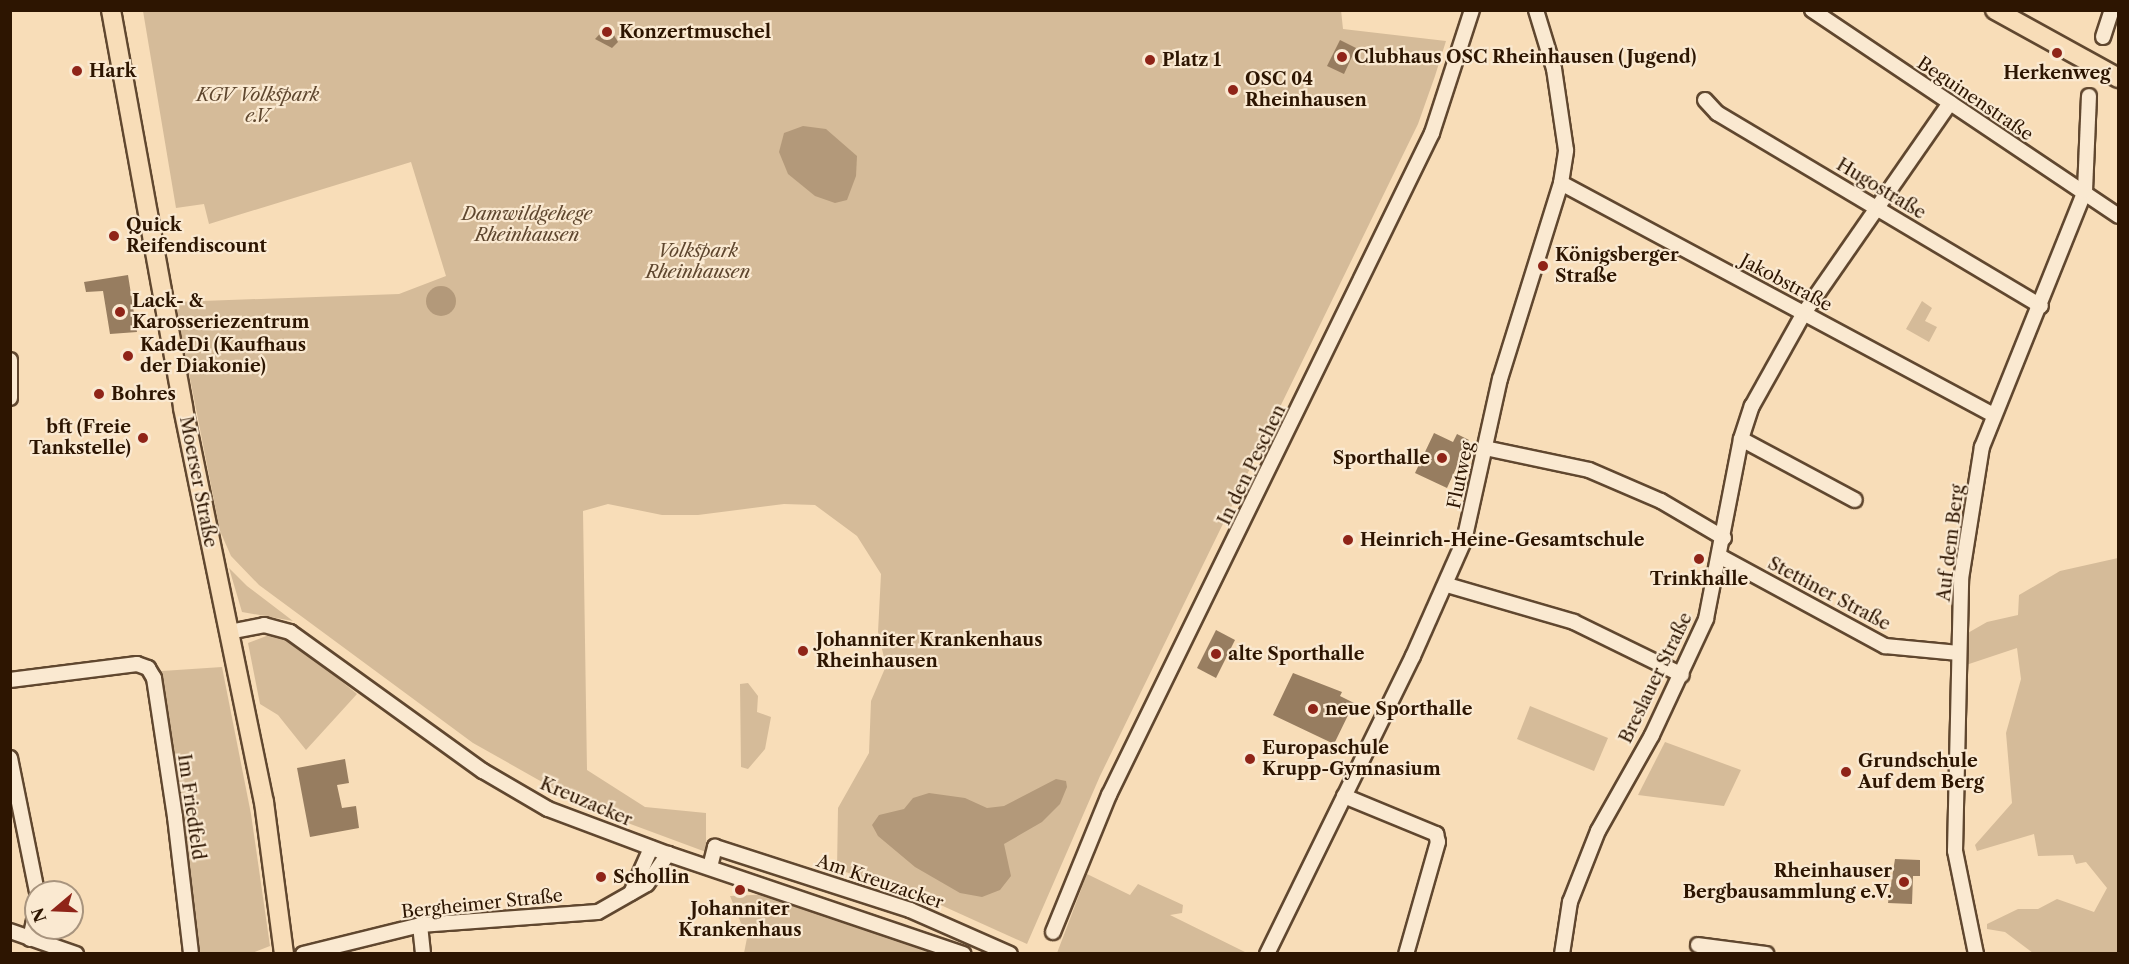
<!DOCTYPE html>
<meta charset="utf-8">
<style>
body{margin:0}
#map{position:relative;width:2129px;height:964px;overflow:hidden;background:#f8ddb8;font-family:"Libre Caslon Text",serif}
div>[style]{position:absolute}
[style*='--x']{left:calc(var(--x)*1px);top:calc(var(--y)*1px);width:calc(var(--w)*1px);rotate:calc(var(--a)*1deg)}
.green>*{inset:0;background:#d5bb99}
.water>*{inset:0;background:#b3997a}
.round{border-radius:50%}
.building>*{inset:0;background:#977d60}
.roads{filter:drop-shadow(2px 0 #60472f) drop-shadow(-2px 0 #60472f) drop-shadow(0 2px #60472f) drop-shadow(0 -2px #60472f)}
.minor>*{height:14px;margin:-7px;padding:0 7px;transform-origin:7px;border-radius:7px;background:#fae9d1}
.major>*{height:18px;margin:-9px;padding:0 9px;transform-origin:9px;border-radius:9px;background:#f8ddb8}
.dots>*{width:16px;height:16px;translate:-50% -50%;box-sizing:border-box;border:3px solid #fae9d1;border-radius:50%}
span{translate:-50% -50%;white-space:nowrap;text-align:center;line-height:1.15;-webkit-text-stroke:4.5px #fae9d1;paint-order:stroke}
.poi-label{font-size:18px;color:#2d1501;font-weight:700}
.left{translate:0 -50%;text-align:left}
.right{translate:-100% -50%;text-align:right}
.park-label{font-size:18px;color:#5f472f;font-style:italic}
.street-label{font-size:18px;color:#2d1501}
.frame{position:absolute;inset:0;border:12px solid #2d1501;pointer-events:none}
.north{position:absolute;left:24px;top:880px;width:60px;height:60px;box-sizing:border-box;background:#fae9d1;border:2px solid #a8947e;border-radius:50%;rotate:251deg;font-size:16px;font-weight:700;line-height:24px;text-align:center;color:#2d1501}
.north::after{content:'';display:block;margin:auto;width:21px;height:27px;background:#8f2418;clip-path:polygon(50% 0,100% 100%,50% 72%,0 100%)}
</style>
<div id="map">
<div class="green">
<i style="clip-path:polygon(1341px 10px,1343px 29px,1446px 41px,1435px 76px,1418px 124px,1100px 776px,1027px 944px,934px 902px,837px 869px,838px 808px,869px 753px,871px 701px,886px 666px,878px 632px,881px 574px,857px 536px,815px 505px,784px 504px,698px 515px,662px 515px,608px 504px,583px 511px,587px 770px,645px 807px,706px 813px,706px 852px,590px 809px,473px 743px,259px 585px,231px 556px,220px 531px,175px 302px,399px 294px,446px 276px,411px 162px,209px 224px,204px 204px,176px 208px,143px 11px)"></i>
<i style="clip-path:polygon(1922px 301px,1932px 308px,1925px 321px,1937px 327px,1929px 342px,1906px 329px)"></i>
<i style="clip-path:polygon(2118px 558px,2118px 953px,2033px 953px,2005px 932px,1987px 929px,1987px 924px,2018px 909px,2038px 909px,2057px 899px,2094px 912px,2107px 888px,2086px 862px,2076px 864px,2073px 855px,2038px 856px,2034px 834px,1977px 851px,1975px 845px,2012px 803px,2006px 733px,2021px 679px,2017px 648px,1966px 665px,1966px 634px,1987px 622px,2018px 615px,2019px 595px,2060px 571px)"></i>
<i style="clip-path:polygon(229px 568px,247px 586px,293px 621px,242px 612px)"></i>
<i style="clip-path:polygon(269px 635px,292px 641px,357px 694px,306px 750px,278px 715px,260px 704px,248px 643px)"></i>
<i style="clip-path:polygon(222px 667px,251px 814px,270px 946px,252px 953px,198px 953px,162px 671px)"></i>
<i style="clip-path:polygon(748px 683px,758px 696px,757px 712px,771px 717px,765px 749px,748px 769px,741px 767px,740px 684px)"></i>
<i style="clip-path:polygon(1530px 706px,1608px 738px,1594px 771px,1517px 739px)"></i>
<i style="clip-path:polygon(1665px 742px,1741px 770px,1724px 806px,1638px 795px)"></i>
<i style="clip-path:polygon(1087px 874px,1130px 895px,1138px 884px,1183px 905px,1182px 913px,1170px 915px,1247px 953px,1057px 953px)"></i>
<i style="clip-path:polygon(773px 894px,948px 953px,744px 953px,747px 938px,730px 896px)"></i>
</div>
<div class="water">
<i style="clip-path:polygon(803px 126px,826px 129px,857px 156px,856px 176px,847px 200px,835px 203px,815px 196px,788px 174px,779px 152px,784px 133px)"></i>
<i class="round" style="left:426px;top:286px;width:30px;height:30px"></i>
<i style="clip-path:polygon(1056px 779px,1066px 781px,1067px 787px,1060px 804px,1042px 822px,1004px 844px,1011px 876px,1000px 890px,982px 897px,960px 893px,915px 867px,878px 836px,872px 825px,879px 815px,904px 809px,913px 798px,929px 793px,965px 798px,987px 808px,1004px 806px)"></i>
</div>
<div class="building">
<i style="clip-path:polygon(608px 25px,618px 42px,612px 48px,595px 39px)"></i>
<i style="clip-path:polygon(1340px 40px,1356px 48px,1344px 74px,1327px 66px)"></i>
<i style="clip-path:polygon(128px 275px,137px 332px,110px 334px,103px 291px,86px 292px,84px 282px)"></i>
<i style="clip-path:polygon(1434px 433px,1453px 442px,1457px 434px,1469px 440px,1447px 488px,1415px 473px)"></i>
<i style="clip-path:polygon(1216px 630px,1235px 640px,1216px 678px,1197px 668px)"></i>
<i style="clip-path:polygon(1293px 673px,1342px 692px,1340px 696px,1354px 703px,1334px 744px,1273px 715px)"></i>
<i style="clip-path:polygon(345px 759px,349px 783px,337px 785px,342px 808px,356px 806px,359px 828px,310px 837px,297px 768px)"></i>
<i style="clip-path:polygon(1895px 859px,1920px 860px,1920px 876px,1913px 876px,1912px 904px,1888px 903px)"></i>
</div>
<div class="roads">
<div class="minor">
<i style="--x:1812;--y:10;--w:369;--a:33.9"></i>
<i style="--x:2103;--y:37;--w:28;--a:-72"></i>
<i style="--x:1705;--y:100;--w:18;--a:47"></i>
<i style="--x:1717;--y:113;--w:377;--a:30.8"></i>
<i style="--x:1561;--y:183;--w:490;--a:28.2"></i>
<i style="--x:10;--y:360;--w:38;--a:90"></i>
<i style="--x:1741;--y:439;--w:129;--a:28.2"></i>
<i style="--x:1485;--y:448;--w:106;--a:11.9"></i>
<i style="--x:1589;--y:470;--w:78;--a:23.3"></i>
<i style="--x:1661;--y:501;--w:73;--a:30.4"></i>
<i style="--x:1721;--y:557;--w:187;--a:28.5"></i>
<i style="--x:1885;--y:646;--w:74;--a:5.4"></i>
<i style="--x:1447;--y:585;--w:132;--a:16.2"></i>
<i style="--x:1574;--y:622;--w:120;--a:26.1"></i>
<i style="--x:229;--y:632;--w:36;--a:-11"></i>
<i style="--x:264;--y:625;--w:27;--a:15"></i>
<i style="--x:290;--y:632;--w:238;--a:35.8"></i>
<i style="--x:483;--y:771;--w:75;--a:30.3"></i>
<i style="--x:548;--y:809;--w:128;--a:20.6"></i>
<i style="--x:668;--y:854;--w:312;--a:18.7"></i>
<i style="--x:10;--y:680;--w:128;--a:-7.2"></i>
<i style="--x:137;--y:664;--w:12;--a:20"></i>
<i style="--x:148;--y:668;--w:12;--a:59"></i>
<i style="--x:154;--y:678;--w:141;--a:81.4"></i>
<i style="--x:175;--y:817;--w:138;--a:83.3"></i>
<i style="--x:10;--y:758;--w:137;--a:78.6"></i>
<i style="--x:1344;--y:796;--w:100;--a:22.4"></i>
<i style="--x:1436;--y:834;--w:8;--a:76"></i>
<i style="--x:1438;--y:842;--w:116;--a:105.9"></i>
<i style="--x:710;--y:867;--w:21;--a:-76"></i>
<i style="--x:715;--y:847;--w:205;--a:17.9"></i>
<i style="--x:910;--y:910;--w:109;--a:23.7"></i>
<i style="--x:631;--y:893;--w:49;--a:-66"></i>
<i style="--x:420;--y:925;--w:29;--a:84"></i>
<i style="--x:10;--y:931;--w:70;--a:19.2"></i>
<i style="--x:1053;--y:932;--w:148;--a:-67.8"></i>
<i style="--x:1109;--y:795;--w:737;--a:-63.99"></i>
<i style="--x:1432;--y:133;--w:129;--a:-72"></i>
<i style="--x:30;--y:939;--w:29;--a:-78"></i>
<i style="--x:1698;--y:945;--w:69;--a:7.5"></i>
<i style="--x:303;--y:954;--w:121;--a:-13.9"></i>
<i style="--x:420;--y:925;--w:178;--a:-4.2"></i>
<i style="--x:598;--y:912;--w:56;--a:-29.7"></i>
<i style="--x:647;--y:884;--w:37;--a:-55"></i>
<i style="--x:1267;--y:954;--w:332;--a:-63.9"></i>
<i style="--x:1413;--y:656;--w:126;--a:-66.1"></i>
<i style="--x:1464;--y:541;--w:166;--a:-77.5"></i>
<i style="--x:1500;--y:379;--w:205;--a:-72.7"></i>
<i style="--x:1561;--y:183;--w:33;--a:-81"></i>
<i style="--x:1566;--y:150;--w:82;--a:-98.4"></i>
<i style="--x:1554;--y:69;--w:62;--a:-107"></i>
<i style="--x:1562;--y:954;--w:53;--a:-81.3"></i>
<i style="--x:1570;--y:902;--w:76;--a:-68.5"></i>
<i style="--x:1598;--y:831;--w:110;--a:-60.6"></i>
<i style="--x:1652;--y:735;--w:128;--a:-65"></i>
<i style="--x:1706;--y:619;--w:183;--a:-79"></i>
<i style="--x:1741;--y:439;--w:35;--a:-72"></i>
<i style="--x:1752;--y:406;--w:107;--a:-60.8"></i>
<i style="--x:1804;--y:313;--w:256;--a:-55.2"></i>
<i style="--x:1976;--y:954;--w:105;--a:-101.5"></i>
<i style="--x:1955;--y:851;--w:272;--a:-88.7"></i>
<i style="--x:1961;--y:579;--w:134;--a:-81"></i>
<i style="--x:1982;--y:447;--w:276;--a:-68.1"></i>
<i style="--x:2085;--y:191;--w:95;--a:-87.6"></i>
</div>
<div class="major">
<i style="--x:111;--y:10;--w:404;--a:79.7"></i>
<i style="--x:183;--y:408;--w:402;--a:78.4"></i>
<i style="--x:264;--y:802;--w:153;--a:82.5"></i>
<i style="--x:1995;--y:10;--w:141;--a:28.9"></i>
</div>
</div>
<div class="dots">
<i style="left:607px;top:32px;background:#8f2418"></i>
<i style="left:2057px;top:53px;background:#8f2418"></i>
<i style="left:1342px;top:57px;background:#8f2418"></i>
<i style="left:1150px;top:60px;background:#8f2418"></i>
<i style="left:77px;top:71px;background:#8f2418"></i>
<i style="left:1233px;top:90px;background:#8f2418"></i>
<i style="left:114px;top:236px;background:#8f2418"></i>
<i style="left:1543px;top:266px;background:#8f2418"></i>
<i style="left:120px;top:312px;background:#8f2418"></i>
<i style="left:128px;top:356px;background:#8f2418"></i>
<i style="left:99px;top:394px;background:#8f2418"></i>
<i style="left:143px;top:438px;background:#8f2418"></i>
<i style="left:1442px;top:458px;background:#8f2418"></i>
<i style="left:1348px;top:540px;background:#8f2418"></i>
<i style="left:1699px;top:559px;background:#8f2418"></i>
<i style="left:803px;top:651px;background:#8f2418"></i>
<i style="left:1216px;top:654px;background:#8f2418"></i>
<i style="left:1313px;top:709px;background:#8f2418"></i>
<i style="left:1250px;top:759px;background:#8f2418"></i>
<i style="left:1846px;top:772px;background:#8f2418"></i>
<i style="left:601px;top:877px;background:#8f2418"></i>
<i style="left:1904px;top:882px;background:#8f2418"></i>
<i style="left:740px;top:890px;background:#8f2418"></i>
</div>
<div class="poi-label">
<span class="left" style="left:619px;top:32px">Konzertmuschel</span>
<span class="left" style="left:1354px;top:57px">Clubhaus OSC Rheinhausen (Jugend)</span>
<span class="left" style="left:1162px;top:60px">Platz 1</span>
<span class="left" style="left:89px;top:71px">Hark</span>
<span style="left:2057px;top:73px">Herkenweg</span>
<span class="left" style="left:1245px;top:90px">OSC 04<br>Rheinhausen</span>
<span class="left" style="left:126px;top:236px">Quick<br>Reifendiscount</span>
<span class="left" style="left:1555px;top:266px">Königsberger<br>Straße</span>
<span class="left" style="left:132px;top:312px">Lack- &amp;<br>Karosseriezentrum</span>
<span class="left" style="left:140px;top:356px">KadeDi (Kaufhaus<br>der Diakonie)</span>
<span class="left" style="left:111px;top:394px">Bohres</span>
<span class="right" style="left:131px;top:438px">bft (Freie<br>Tankstelle)</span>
<span class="right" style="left:1430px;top:458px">Sporthalle</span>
<span class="left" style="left:1360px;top:540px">Heinrich-Heine-Gesamtschule</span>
<span style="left:1699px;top:579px">Trinkhalle</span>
<span class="left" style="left:816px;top:651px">Johanniter Krankenhaus<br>Rheinhausen</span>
<span class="left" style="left:1228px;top:654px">alte Sporthalle</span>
<span class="left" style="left:1325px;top:709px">neue Sporthalle</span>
<span class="left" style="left:1262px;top:759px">Europaschule<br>Krupp-Gymnasium</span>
<span class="left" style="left:1858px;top:772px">Grundschule<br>Auf dem Berg</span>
<span class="right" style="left:1892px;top:882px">Rheinhauser<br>Bergbausammlung e.V.</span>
<span class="left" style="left:613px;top:877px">Schollin</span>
<span style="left:740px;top:920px">Johanniter<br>Krankenhaus</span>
</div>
<div class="park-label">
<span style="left:258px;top:106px">KGV Volkspark<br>e.V.</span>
<span style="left:527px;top:225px">Damwildgehege<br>Rheinhausen</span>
<span style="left:698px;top:262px">Volkspark<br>Rheinhausen</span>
</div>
<div class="street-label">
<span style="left:1975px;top:99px;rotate:34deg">Beguinenstraße</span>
<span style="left:1881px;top:189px;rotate:31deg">Hugostraße</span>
<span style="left:1786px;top:283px;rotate:28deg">Jakobstraße</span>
<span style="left:1252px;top:465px;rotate:-64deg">In den Peschen</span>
<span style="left:1461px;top:475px;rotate:-78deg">Flutweg</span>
<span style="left:198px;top:482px;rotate:79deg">Moerser Straße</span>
<span style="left:1951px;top:543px;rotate:-83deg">Auf dem Berg</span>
<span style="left:1829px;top:594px;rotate:28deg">Stettiner Straße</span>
<span style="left:1656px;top:678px;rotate:-64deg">Breslauer Straße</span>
<span style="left:586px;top:802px;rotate:23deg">Kreuzacker</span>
<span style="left:191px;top:807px;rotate:82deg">Im Friedfeld</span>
<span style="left:880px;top:882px;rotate:19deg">Am Kreuzacker</span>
<span style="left:482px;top:904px;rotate:-6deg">Bergheimer Straße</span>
</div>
<div class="frame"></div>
<div class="north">N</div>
</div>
